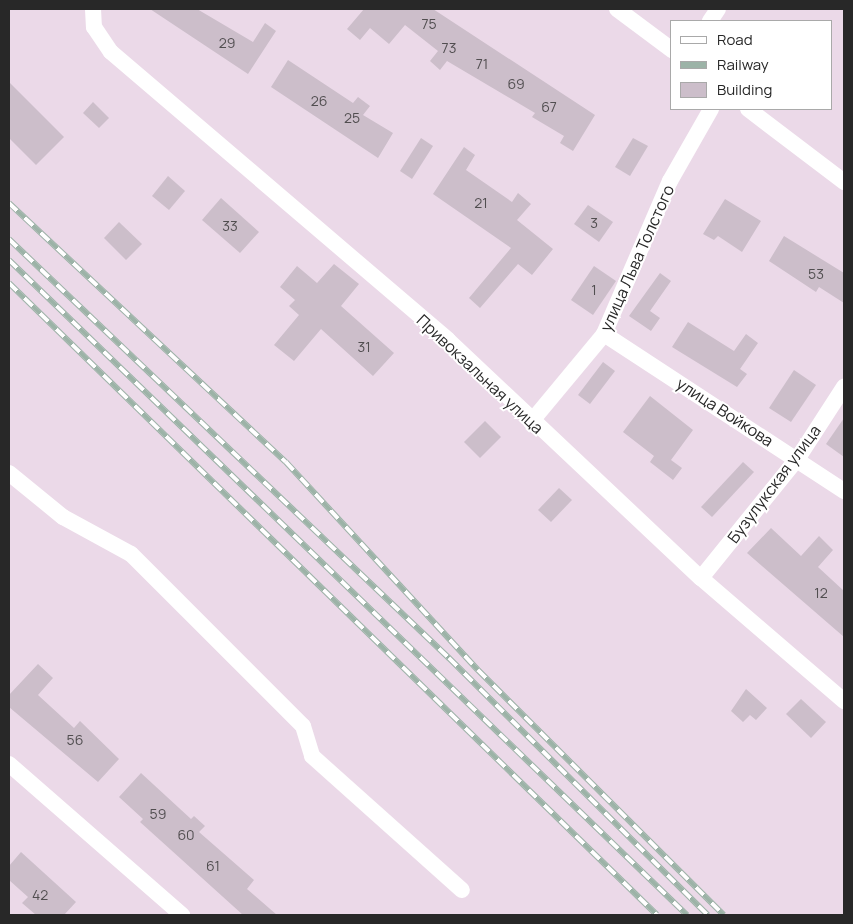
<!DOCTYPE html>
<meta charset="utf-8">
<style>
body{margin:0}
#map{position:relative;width:853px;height:924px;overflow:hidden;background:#ebd9e8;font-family:Manrope,sans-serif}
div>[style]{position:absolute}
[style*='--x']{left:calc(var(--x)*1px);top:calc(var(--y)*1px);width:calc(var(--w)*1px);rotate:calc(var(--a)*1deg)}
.building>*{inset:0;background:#ccbeca}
.minor>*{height:16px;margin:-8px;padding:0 8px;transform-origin:8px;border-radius:8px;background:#fff}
.rail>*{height:5.5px;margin-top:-2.75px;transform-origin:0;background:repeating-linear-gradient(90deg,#fff 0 11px,#9cb3a7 0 22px);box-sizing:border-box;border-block:1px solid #9cb3a7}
span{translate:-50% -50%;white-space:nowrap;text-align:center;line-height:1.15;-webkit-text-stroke:4px #fff;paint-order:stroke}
.number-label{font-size:14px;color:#514e50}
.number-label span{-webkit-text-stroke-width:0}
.street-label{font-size:16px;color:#282828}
.frame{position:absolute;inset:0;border:10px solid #282828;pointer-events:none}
.legend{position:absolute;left:670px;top:20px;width:162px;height:90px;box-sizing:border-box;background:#fff;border:1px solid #a9a9a9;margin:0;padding:6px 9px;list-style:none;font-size:15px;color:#282828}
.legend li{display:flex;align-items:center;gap:10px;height:25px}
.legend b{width:25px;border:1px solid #a9a9a9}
</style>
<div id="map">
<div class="building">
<i style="clip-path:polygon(150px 9px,197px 9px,253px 42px,265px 23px,276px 31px,248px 74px)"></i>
<i style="clip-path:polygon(364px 9px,433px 9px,595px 115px,573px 151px,560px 143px,564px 136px,532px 117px,535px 113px,447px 61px,440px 70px,430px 61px,438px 51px,405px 25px,389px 44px,370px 28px,360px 40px,347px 29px)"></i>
<i style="clip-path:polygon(288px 60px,353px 103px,358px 97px,370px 106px,363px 115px,393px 133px,378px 158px,271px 87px)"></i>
<i style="clip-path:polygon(9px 82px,64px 137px,36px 165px,9px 138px)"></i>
<i style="clip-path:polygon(93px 102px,109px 118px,99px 128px,83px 113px)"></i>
<i style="clip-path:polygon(421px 138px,433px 146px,412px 179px,400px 171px)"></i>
<i style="clip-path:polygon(633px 138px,648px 146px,630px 176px,615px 167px)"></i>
<i style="clip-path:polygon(464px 147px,475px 155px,466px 170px,512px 202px,518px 193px,531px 204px,517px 220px,553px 249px,532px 275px,518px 264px,480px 308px,469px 298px,511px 248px,433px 194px)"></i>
<i style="clip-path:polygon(168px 176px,185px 191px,169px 210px,152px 196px)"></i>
<i style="clip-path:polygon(221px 198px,259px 232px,240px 253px,202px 220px)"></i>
<i style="clip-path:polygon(725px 199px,761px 221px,742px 252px,718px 236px,714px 240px,703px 234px)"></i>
<i style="clip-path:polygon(588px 205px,613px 222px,599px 242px,574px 224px)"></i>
<i style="clip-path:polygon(119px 222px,142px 244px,126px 260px,104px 238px)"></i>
<i style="clip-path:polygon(784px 236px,844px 273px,844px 303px,819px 287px,816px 292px,769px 261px)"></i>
<i style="clip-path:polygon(334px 264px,359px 284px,341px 306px,394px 353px,373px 376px,321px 329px,294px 361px,274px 345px,299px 315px,289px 306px,295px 300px,280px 287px,297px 266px,317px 283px)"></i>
<i style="clip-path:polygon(594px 266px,616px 281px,593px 315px,571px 300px)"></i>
<i style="clip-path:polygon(660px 273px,671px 281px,650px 311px,660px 318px,651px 331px,629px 316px)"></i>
<i style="clip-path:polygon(688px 322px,734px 351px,746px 334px,758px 343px,740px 369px,747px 374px,737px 387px,672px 347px)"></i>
<i style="clip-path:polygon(603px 362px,615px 371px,590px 404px,578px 395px)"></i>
<i style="clip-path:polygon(794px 370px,816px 385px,791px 422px,769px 408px)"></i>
<i style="clip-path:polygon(650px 396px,693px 430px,671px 460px,682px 468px,673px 480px,650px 462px,654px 456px,623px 432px)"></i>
<i style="clip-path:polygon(844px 418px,844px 457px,826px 444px)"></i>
<i style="clip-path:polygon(485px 421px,501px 437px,480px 458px,464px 442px)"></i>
<i style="clip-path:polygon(743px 462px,754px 472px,712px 517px,701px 507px)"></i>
<i style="clip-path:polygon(559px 488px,572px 500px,551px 522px,538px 510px)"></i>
<i style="clip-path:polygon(771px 528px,801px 556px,819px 536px,833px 550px,818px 567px,844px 591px,844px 637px,747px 553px)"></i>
<i style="clip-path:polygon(38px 664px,53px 678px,38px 695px,74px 728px,80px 721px,119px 759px,98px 782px,9px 707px,9px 695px)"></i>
<i style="clip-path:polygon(746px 689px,767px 708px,756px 720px,750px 715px,743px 722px,731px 711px)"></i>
<i style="clip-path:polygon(801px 699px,826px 722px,811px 738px,786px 714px)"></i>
<i style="clip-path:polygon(141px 773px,191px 819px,194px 816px,205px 826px,199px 832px,254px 880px,247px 889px,277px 915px,243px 915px,140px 822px,143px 819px,119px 797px)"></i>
<i style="clip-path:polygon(21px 852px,76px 902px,64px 915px,36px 915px,22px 903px,28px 897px,9px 880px,9px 866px)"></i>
</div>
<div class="minor">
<i style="--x:93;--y:9;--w:18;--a:87"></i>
<i style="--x:94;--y:27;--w:30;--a:56"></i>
<i style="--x:111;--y:52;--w:443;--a:40.5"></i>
<i style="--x:448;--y:340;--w:347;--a:43.3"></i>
<i style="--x:701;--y:578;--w:189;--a:40.7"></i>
<i style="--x:617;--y:9;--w:69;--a:36.7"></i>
<i style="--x:710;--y:21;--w:14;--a:-56"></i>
<i style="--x:748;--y:109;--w:121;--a:37.2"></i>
<i style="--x:604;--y:334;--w:287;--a:33.2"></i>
<i style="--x:531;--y:422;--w:114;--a:-50.3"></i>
<i style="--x:604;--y:334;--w:167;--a:-66.7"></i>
<i style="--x:670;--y:181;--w:83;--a:-60.3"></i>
<i style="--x:9;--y:473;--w:70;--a:39.2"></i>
<i style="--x:63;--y:517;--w:77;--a:28.6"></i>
<i style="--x:131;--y:554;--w:243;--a:45"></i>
<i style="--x:303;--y:726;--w:31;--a:73"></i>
<i style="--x:312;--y:756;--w:201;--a:41.8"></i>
<i style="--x:701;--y:578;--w:154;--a:-51.1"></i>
<i style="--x:798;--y:458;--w:85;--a:-57.1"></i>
<i style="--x:9;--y:764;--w:230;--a:41.1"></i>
</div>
<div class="rail">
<i style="--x:9;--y:203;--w:379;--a:43.1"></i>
<i style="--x:286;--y:462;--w:283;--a:47.3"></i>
<i style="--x:478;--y:670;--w:347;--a:44.9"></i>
<i style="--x:9;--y:239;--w:608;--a:43.6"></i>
<i style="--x:449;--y:658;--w:365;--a:44.8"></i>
<i style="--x:9;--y:260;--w:943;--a:44.01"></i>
<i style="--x:9;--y:283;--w:905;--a:44.28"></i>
</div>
<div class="number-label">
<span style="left:429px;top:24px">75</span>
<span style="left:227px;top:43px">29</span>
<span style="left:449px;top:48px">73</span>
<span style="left:482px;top:64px">71</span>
<span style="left:516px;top:84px">69</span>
<span style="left:319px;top:101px">26</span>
<span style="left:549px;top:107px">67</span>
<span style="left:352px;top:118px">25</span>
<span style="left:481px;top:203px">21</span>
<span style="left:594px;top:223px">3</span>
<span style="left:230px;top:226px">33</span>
<span style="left:816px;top:274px">53</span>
<span style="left:594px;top:290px">1</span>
<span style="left:364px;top:347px">31</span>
<span style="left:821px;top:593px">12</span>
<span style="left:75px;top:740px">56</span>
<span style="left:158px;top:814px">59</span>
<span style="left:186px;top:835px">60</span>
<span style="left:213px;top:866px">61</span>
<span style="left:40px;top:895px">42</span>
</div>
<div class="street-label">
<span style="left:637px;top:258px;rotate:-66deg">улица Льва Толстого</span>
<span style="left:480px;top:374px;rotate:43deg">Привокзальная улица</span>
<span style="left:725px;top:412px;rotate:33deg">улица Войкова</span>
<span style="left:774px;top:484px;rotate:-53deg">Бузулукская улица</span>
</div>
<div class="frame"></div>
<ul class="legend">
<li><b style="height:6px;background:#fff"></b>Road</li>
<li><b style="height:6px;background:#9cb3a7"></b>Railway</li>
<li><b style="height:14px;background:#ccbeca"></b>Building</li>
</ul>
</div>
